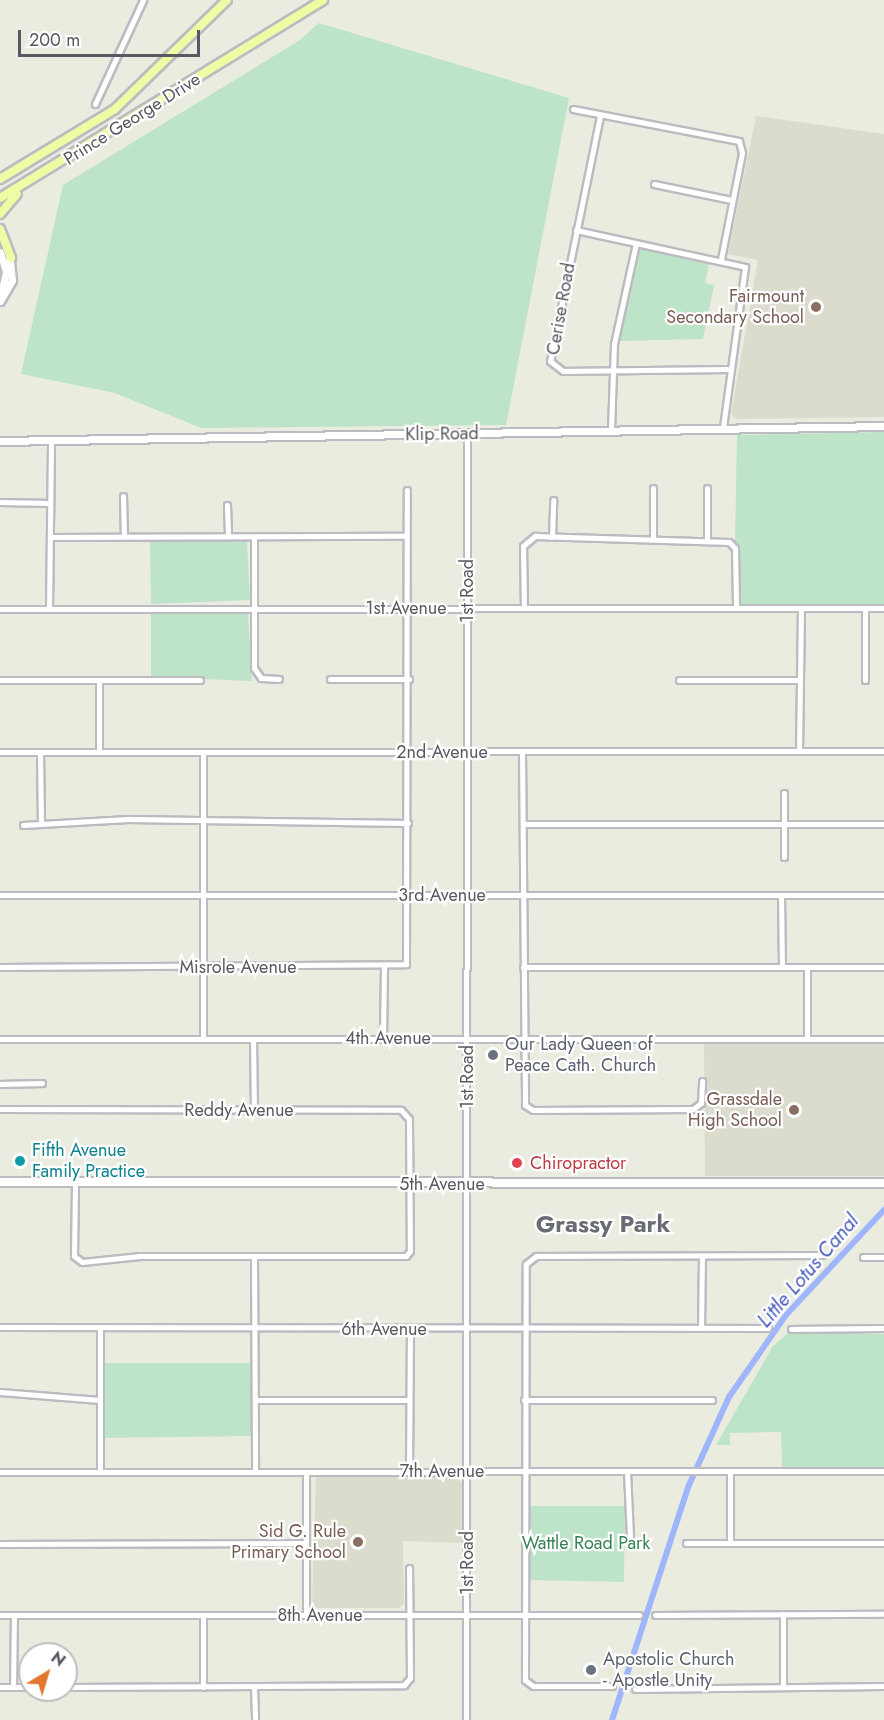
<!DOCTYPE html>
<style>
body{margin:0}
#map{position:relative;width:884px;height:1720px;overflow:hidden;background:#ebece0;font-family:Jost,sans-serif}
div>[style]{position:absolute}
[style*='--x']{left:calc(var(--x)*1px);top:calc(var(--y)*1px);width:calc(var(--w)*1px);rotate:calc(var(--a)*1deg)}
.education>*{inset:0;background:#dbdbce}
.green>*{inset:0;background:#bde3c9}
.canal>*{height:6px;margin:-3px;padding:0 3px;transform-origin:3px;border-radius:3px;background:#a0b6fc}
.roads{filter:drop-shadow(2px 0 #bbbbc2) drop-shadow(-2px 0 #bbbbc2) drop-shadow(0 2px #bbbbc2) drop-shadow(0 -2px #bbbbc2)}
.minor>*{height:5px;margin:-2.5px;padding:0 2.5px;transform-origin:2.5px;border-radius:2.5px;background:#fff}
.tertiary>*{height:7px;margin:-3.5px;padding:0 3.5px;transform-origin:3.5px;border-radius:3.5px;background:#fff}
.secondary>*{height:8px;margin:-4px;padding:0 4px;transform-origin:4px;border-radius:4px;background:#fff}
.primary>*{height:8px;margin:-4px;padding:0 4px;transform-origin:4px;border-radius:4px;background:#effca4}
.dots>*{width:16px;height:16px;translate:-50% -50%;box-sizing:border-box;border:3px solid #fff;border-radius:50%}
span{translate:-50% -50%;white-space:nowrap;text-align:center;line-height:1.15;-webkit-text-stroke:4.5px #fff;paint-order:stroke}
.street-label{font-size:18px;color:#595a61}
.education-label{font-size:18px;color:#785e54}
.right{translate:-100% -50%;text-align:right}
.worship-label{font-size:18px;color:#5b616d}
.left{translate:0 -50%;text-align:left}
.culture-label{font-size:18px;color:#0d838f}
.health-label{font-size:18px;color:#be3a42}
.park-label{font-size:18px;color:#378252}
.water-label{font-size:20px;color:#4459be;font-style:italic}
.district-label{font-size:24px;color:#6a6c73;font-weight:700}
.north{position:absolute;left:18px;top:1642px;width:60px;height:60px;box-sizing:border-box;background:#fff;border:2px solid #bdbdc0;border-radius:50%;rotate:38deg;font-size:16px;font-weight:700;line-height:24px;text-align:center;color:#595a61}
.north::after{content:'';display:block;margin:auto;width:21px;height:27px;background:#e3762f;clip-path:polygon(50% 0,100% 100%,50% 72%,0 100%)}
.scale{position:absolute;left:18px;top:30px;width:182px;height:27px;box-sizing:border-box;border:3px solid #595a61;border-top:0;padding-left:8px;font-size:18px;line-height:21px;white-space:nowrap;color:#595a61;-webkit-text-stroke:4px #fff;paint-order:stroke}
</style>
<div id="map">
<div class="education">
<i style="clip-path:polygon(756px 116px,884px 134px,884px 417px,736px 419px,731px 414px,758px 260px,728px 254px)"></i>
<i style="clip-path:polygon(704px 1044px,884px 1044px,884px 1176px,705px 1176px)"></i>
<i style="clip-path:polygon(316px 1475px,456px 1477px,462px 1483px,462px 1543px,403px 1541px,404px 1604px,399px 1608px,317px 1608px,312px 1604px)"></i>
</div>
<div class="green">
<i style="clip-path:polygon(319px 23px,569px 98px,506px 425px,201px 428px,115px 393px,21px 374px,63px 185px,300px 40px)"></i>
<i style="clip-path:polygon(644px 247px,710px 260px,705px 283px,714px 285px,703px 339px,619px 341px,636px 253px)"></i>
<i style="clip-path:polygon(884px 432px,884px 604px,741px 604px,735px 542px,737px 435px)"></i>
<i style="clip-path:polygon(150px 540px,247px 541px,250px 600px,151px 604px)"></i>
<i style="clip-path:polygon(151px 612px,248px 614px,252px 681px,151px 677px)"></i>
<i style="clip-path:polygon(788px 1333px,884px 1334px,884px 1468px,782px 1468px,781px 1432px,730px 1433px,730px 1445px,716px 1445px,773px 1346px)"></i>
<i style="clip-path:polygon(102px 1363px,252px 1363px,252px 1436px,102px 1438px)"></i>
<i style="clip-path:polygon(527px 1506px,625px 1506px,624px 1582px,527px 1580px)"></i>
</div>
<div class="canal">
<i style="--x:612;--y:1720;--w:247;--a:-71.9"></i>
<i style="--x:689;--y:1485;--w:97;--a:-65.6"></i>
<i style="--x:729;--y:1397;--w:100;--a:-55.2"></i>
<i style="--x:786;--y:1315;--w:144;--a:-47"></i>
</div>
<div class="roads">
<div class="minor">
<i style="--x:95;--y:104;--w:115;--a:-65.2"></i>
<i style="--x:573;--y:109;--w:169;--a:10.9"></i>
<i style="--x:739;--y:141;--w:12;--a:76"></i>
<i style="--x:742;--y:153;--w:108;--a:101.2"></i>
<i style="--x:600;--y:116;--w:250;--a:101.5"></i>
<i style="--x:550;--y:361;--w:16;--a:38"></i>
<i style="--x:563;--y:371;--w:164;--a:-0.7"></i>
<i style="--x:654;--y:184;--w:79;--a:11.7"></i>
<i style="--x:576;--y:230;--w:173;--a:12.3"></i>
<i style="--x:745;--y:267;--w:162;--a:97.8"></i>
<i style="--x:611;--y:430;--w:86;--a:-88"></i>
<i style="--x:614;--y:344;--w:103;--a:-77.7"></i>
<i style="--x:123;--y:496;--w:40;--a:88.6"></i>
<i style="--x:0;--y:502;--w:50;--a:1.1"></i>
<i style="--x:227;--y:505;--w:31;--a:88"></i>
<i style="--x:50;--y:537;--w:355;--a:-0.2"></i>
<i style="--x:254;--y:537;--w:131;--a:90"></i>
<i style="--x:254;--y:668;--w:12;--a:55"></i>
<i style="--x:261;--y:678;--w:18;--a:3"></i>
<i style="--x:552;--y:537;--w:37;--a:-88"></i>
<i style="--x:653;--y:537;--w:49;--a:-90"></i>
<i style="--x:707;--y:539;--w:51;--a:-90"></i>
<i style="--x:524;--y:608;--w:62;--a:-90.9"></i>
<i style="--x:523;--y:546;--w:16;--a:-40"></i>
<i style="--x:535;--y:536;--w:194;--a:1.8"></i>
<i style="--x:729;--y:542;--w:8;--a:45"></i>
<i style="--x:735;--y:548;--w:60;--a:89"></i>
<i style="--x:0;--y:609;--w:884;--a:-0.06"></i>
<i style="--x:49;--y:609;--w:168;--a:-89.3"></i>
<i style="--x:330;--y:679;--w:79;--a:0"></i>
<i style="--x:0;--y:680;--w:200;--a:0"></i>
<i style="--x:99;--y:680;--w:71;--a:90"></i>
<i style="--x:679;--y:680;--w:121;--a:0"></i>
<i style="--x:865;--y:680;--w:72;--a:-90"></i>
<i style="--x:799;--y:751;--w:142;--a:-89.2"></i>
<i style="--x:0;--y:752;--w:884;--a:-0.06"></i>
<i style="--x:40;--y:752;--w:72;--a:89.2"></i>
<i style="--x:203;--y:752;--w:286;--a:90"></i>
<i style="--x:522;--y:752;--w:353;--a:89.5"></i>
<i style="--x:525;--y:1105;--w:9;--a:32"></i>
<i style="--x:533;--y:1110;--w:160;--a:-0.4"></i>
<i style="--x:693;--y:1109;--w:10;--a:-37"></i>
<i style="--x:701;--y:1103;--w:22;--a:-87"></i>
<i style="--x:784;--y:793;--w:64;--a:90"></i>
<i style="--x:523;--y:824;--w:361;--a:0"></i>
<i style="--x:23;--y:825;--w:105;--a:-3.3"></i>
<i style="--x:128;--y:819;--w:280;--a:0.8"></i>
<i style="--x:0;--y:895;--w:884;--a:0"></i>
<i style="--x:781;--y:895;--w:71;--a:89.2"></i>
<i style="--x:0;--y:967;--w:406;--a:-0.4"></i>
<i style="--x:406;--y:964;--w:474;--a:-89.9"></i>
<i style="--x:523;--y:967;--w:361;--a:0"></i>
<i style="--x:807;--y:967;--w:72;--a:90"></i>
<i style="--x:383;--y:1038;--w:71;--a:-89.2"></i>
<i style="--x:0;--y:1039;--w:884;--a:0"></i>
<i style="--x:253;--y:1039;--w:71;--a:89.2"></i>
<i style="--x:0;--y:1084;--w:42;--a:-1.4"></i>
<i style="--x:0;--y:1109;--w:401;--a:0.1"></i>
<i style="--x:401;--y:1110;--w:12;--a:48"></i>
<i style="--x:409;--y:1119;--w:132;--a:89.6"></i>
<i style="--x:410;--y:1251;--w:6;--a:129"></i>
<i style="--x:406;--y:1256;--w:266;--a:180"></i>
<i style="--x:140;--y:1256;--w:58;--a:174.1"></i>
<i style="--x:82;--y:1262;--w:10;--a:-143"></i>
<i style="--x:74;--y:1256;--w:73;--a:-89.2"></i>
<i style="--x:254;--y:1256;--w:215;--a:89.7"></i>
<i style="--x:863;--y:1257;--w:21;--a:0"></i>
<i style="--x:0;--y:1327;--w:768;--a:0.07"></i>
<i style="--x:100;--y:1328;--w:144;--a:90"></i>
<i style="--x:701;--y:1328;--w:72;--a:-89.2"></i>
<i style="--x:791;--y:1329;--w:93;--a:-0.6"></i>
<i style="--x:0;--y:1392;--w:100;--a:4.6"></i>
<i style="--x:255;--y:1400;--w:154;--a:0"></i>
<i style="--x:524;--y:1400;--w:188;--a:0"></i>
<i style="--x:409;--y:1471;--w:142;--a:-89.6"></i>
<i style="--x:627;--y:1471;--w:67;--a:87.4"></i>
<i style="--x:730;--y:1471;--w:72;--a:90"></i>
<i style="--x:0;--y:1472;--w:884;--a:-0.06"></i>
<i style="--x:306;--y:1472;--w:143;--a:90"></i>
<i style="--x:686;--y:1543;--w:198;--a:0"></i>
<i style="--x:0;--y:1544;--w:305;--a:-0.2"></i>
<i style="--x:783;--y:1614;--w:72;--a:90"></i>
<i style="--x:0;--y:1615;--w:639;--a:0"></i>
<i style="--x:203;--y:1615;--w:72;--a:90"></i>
<i style="--x:655;--y:1615;--w:229;--a:-0.3"></i>
<i style="--x:612;--y:1686;--w:79;--a:180"></i>
<i style="--x:533;--y:1686;--w:10;--a:-143"></i>
<i style="--x:525;--y:1680;--w:416;--a:-89.9"></i>
<i style="--x:526;--y:1264;--w:13;--a:-39"></i>
<i style="--x:536;--y:1256;--w:286;--a:-0.2"></i>
<i style="--x:0;--y:1687;--w:30;--a:0"></i>
<i style="--x:13;--y:1687;--w:72;--a:-89.2"></i>
<i style="--x:66;--y:1687;--w:338;--a:-0.3"></i>
<i style="--x:404;--y:1685;--w:9;--a:-49"></i>
<i style="--x:410;--y:1678;--w:110;--a:-90.5"></i>
<i style="--x:254;--y:1687;--w:33;--a:88"></i>
<i style="--x:635;--y:1689;--w:249;--a:-0.7"></i>
<i style="--x:466;--y:1720;--w:1287;--a:-89.96"></i>
</div>
<div class="tertiary">
<i style="--x:0;--y:252;--w:21;--a:73"></i>
<i style="--x:6;--y:272;--w:27;--a:103"></i>
<i style="--x:0;--y:301;--w:24;--a:-60"></i>
<i style="--x:12;--y:280;--w:27;--a:-96"></i>
<i style="--x:0;--y:441;--w:884;--a:-0.97"></i>
</div>
<div class="secondary">
<i style="--x:0;--y:1182;--w:884;--a:0.06"></i>
</div>
<div class="primary">
<i style="--x:0;--y:179;--w:135;--a:-31.3"></i>
<i style="--x:115;--y:109;--w:156;--a:-44.2"></i>
<i style="--x:0;--y:198;--w:379;--a:-31.5"></i>
<i style="--x:0;--y:214;--w:26;--a:-50"></i>
<i style="--x:0;--y:229;--w:31;--a:69"></i>
</div>
</div>
<div class="dots">
<i style="left:816px;top:307px;background:#8d6e63"></i>
<i style="left:493px;top:1055px;background:#6b7280"></i>
<i style="left:794px;top:1110px;background:#8d6e63"></i>
<i style="left:20px;top:1161px;background:#0f9aa8"></i>
<i style="left:517px;top:1163px;background:#e0444e"></i>
<i style="left:358px;top:1542px;background:#8d6e63"></i>
<i style="left:591px;top:1670px;background:#6b7280"></i>
</div>
<div class="street-label">
<span style="left:132px;top:119px;rotate:-32deg">Prince George Drive</span>
<span style="left:561px;top:309px;rotate:-80deg">Cerise Road</span>
<span style="left:442px;top:434px;rotate:-1deg">Klip Road</span>
<span style="left:467px;top:591px;rotate:-90deg">1st Road</span>
<span style="left:406px;top:608px">1st Avenue</span>
<span style="left:442px;top:752px">2nd Avenue</span>
<span style="left:442px;top:895px">3rd Avenue</span>
<span style="left:238px;top:967px">Misrole Avenue</span>
<span style="left:388px;top:1038px">4th Avenue</span>
<span style="left:467px;top:1077px;rotate:-90deg">1st Road</span>
<span style="left:239px;top:1110px">Reddy Avenue</span>
<span style="left:442px;top:1184px">5th Avenue</span>
<span style="left:384px;top:1329px">6th Avenue</span>
<span style="left:442px;top:1471px">7th Avenue</span>
<span style="left:467px;top:1563px;rotate:-90deg">1st Road</span>
<span style="left:320px;top:1615px">8th Avenue</span>
</div>
<div class="education-label">
<span class="right" style="left:804px;top:307px">Fairmount<br>Secondary School</span>
<span class="right" style="left:782px;top:1110px">Grassdale<br>High School</span>
<span class="right" style="left:346px;top:1542px">Sid G. Rule<br>Primary School</span>
</div>
<div class="worship-label">
<span class="left" style="left:505px;top:1055px">Our Lady Queen of<br>Peace Cath. Church</span>
<span class="left" style="left:603px;top:1670px">Apostolic Church<br>- Apostle Unity</span>
</div>
<div class="culture-label">
<span class="left" style="left:32px;top:1161px">Fifth Avenue<br>Family Practice</span>
</div>
<div class="health-label">
<span class="left" style="left:530px;top:1163px">Chiropractor</span>
</div>
<div class="park-label">
<span style="left:586px;top:1543px">Wattle Road Park</span>
</div>
<div class="water-label">
<span style="left:808px;top:1271px;rotate:-49deg">Little Lotus Canal</span>
</div>
<div class="district-label">
<span style="left:603px;top:1224px">Grassy Park</span>
</div>
<div class="north">N</div>
<div class="scale">200 m</div>
</div>
